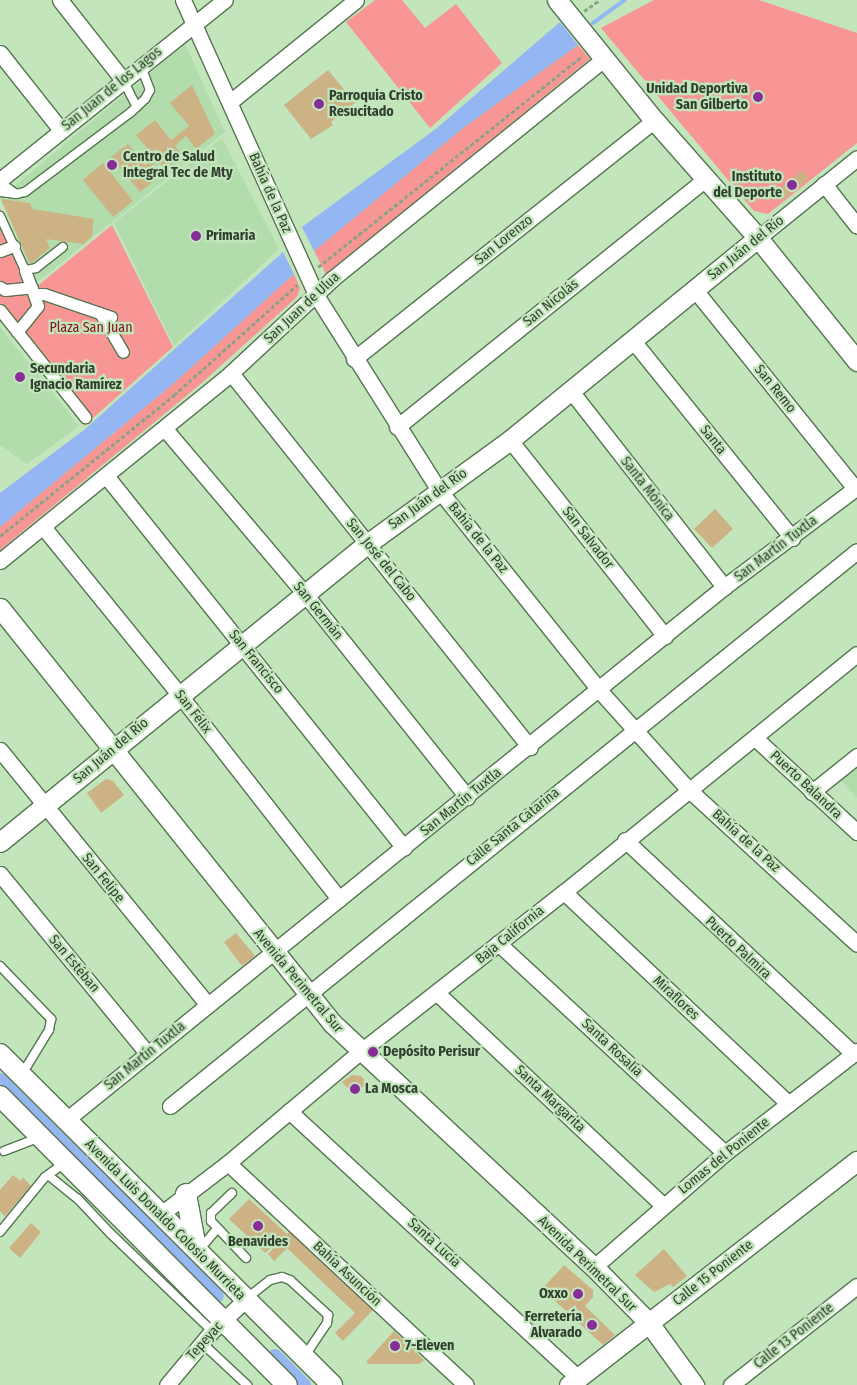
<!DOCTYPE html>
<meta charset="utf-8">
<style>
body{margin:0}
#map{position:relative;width:857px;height:1385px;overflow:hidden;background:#c2e5bc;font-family:"Fira Sans Condensed",sans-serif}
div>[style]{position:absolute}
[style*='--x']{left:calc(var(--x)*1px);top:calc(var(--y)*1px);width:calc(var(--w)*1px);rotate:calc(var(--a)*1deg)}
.built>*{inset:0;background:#b3dcad}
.green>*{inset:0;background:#f79694}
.water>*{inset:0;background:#94b6f2}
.stream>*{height:4px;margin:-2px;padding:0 2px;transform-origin:2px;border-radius:2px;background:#94b6f2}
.canal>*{height:14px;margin:-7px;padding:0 7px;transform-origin:7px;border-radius:7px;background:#94b6f2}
.building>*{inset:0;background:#ccb285}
.path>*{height:2.5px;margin-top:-1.25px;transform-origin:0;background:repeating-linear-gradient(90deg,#89a384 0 4px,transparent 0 6.5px)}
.roads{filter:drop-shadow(1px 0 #567551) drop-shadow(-1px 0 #567551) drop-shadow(0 1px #567551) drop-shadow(0 -1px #567551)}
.service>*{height:8px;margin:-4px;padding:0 4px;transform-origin:4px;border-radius:4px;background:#fff}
.pedestrian>*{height:11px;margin:-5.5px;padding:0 5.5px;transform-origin:5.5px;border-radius:5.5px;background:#fff}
.minor>*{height:15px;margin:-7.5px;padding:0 7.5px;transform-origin:7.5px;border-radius:7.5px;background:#fff}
.tertiary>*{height:19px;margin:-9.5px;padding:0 9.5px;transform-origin:9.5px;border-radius:9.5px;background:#fff}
.secondary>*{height:20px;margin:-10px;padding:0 10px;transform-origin:10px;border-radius:10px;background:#fff}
.dots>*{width:14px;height:14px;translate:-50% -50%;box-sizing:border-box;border:2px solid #c2e5bc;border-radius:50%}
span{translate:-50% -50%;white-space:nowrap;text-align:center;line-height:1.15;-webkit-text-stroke:4.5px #c2e5bc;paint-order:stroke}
.street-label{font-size:14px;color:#313f2e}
.poi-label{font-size:14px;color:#313f2e;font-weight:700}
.right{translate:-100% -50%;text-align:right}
.left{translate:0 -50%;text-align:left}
.park-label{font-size:14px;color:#861322}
</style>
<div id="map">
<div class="built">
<i style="clip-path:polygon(185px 44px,225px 132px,36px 283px,0 198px)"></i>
<i style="clip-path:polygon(222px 138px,279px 249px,174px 346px,114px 223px)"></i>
<i style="clip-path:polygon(0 327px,79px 426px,27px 464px,0 445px)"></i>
<i style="clip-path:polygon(857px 764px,857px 798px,839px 778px)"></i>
</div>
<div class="green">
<i style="clip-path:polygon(375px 0,402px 0,425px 28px,456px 4px,502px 63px,430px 128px,346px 22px)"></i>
<i style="clip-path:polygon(654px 0,759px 0,857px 33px,857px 143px,768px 214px,754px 211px,601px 28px)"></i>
<i style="clip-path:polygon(578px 45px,590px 59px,326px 274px,314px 251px,463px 128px)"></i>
<i style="clip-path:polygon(0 208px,35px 288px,112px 225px,173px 347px,84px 426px,0 320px)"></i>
<i style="clip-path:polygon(294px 274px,300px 288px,297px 297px,203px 382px,0 550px,0 527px,174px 383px)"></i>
</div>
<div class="water">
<i style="clip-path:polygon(560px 22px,578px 45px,463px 128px,314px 251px,302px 227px,437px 128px)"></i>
<i style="clip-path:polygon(283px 252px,294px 274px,174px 383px,0 527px,0 493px,84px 430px)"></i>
</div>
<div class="stream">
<i style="--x:593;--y:23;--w:39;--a:-36"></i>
</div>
<div class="canal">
<i style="--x:0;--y:1080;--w:306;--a:44.9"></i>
<i style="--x:275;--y:1356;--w:41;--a:45"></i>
</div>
<div class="building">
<i style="clip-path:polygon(328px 70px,355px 103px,331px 122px,333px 125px,311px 139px,284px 105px)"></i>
<i style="clip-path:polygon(192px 85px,215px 134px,196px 149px,186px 136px,175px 146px,183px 156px,166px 170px,158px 161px,148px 169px,156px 179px,140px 192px,111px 157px,128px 144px,145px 165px,155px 157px,136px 135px,155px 120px,171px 140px,189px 126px,170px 103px)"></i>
<i style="clip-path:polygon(103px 163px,133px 201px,113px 217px,83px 180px)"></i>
<i style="clip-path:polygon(802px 170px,809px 178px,782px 201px,775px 192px)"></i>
<i style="clip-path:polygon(1px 199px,30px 203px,32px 209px,94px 219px,92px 236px,84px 244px,46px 239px,50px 248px,30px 264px)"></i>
<i style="clip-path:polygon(715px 509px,733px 529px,712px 548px,694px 529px)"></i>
<i style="clip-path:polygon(106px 779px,113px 781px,124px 795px,101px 813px,87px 793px)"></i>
<i style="clip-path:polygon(236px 933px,255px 956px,242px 966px,224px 942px)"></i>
<i style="clip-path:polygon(352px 1075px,361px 1076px,367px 1083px,354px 1095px,342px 1082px)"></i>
<i style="clip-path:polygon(13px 1175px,21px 1181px,23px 1177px,31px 1186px,5px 1216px,0 1211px,0 1190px)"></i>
<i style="clip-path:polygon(249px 1199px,287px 1234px,290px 1231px,373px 1310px,343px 1341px,335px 1333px,355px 1313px,287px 1248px,274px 1261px,268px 1254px,285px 1236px,265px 1253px,229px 1219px)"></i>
<i style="clip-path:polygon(31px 1223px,41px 1232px,20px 1258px,9px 1248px)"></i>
<i style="clip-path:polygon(664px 1249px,687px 1276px,673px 1287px,670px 1284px,654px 1292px,635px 1275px)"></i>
<i style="clip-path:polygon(564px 1265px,593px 1290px,593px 1297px,585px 1306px,615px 1335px,603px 1345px,542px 1289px)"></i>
<i style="clip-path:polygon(394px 1331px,424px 1360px,419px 1364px,369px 1364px,366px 1362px)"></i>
</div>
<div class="path">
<i style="--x:584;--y:11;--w:19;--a:-35"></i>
<i style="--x:318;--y:267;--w:338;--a:-38.6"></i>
<i style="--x:0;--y:536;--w:224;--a:-39"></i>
<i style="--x:174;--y:395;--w:165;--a:-41.8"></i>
</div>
<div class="roads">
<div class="service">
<i style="--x:123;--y:80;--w:30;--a:63"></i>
<i style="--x:0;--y:182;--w:20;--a:37"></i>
<i style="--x:16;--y:194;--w:9;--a:-13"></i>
<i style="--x:25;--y:192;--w:131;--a:-37"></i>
<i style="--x:130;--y:113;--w:21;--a:-43"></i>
<i style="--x:145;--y:99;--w:10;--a:-61"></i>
<i style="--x:150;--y:90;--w:26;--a:-111"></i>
<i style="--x:0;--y:192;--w:16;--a:7"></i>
<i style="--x:0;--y:216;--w:60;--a:65.2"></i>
<i style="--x:25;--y:270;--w:11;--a:-10"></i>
<i style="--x:36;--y:268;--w:34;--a:-38"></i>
<i style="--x:0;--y:966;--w:74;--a:46.1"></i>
<i style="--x:51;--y:1019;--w:11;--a:100"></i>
<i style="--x:49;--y:1030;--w:52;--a:121.5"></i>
<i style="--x:4;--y:1151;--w:39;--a:-21"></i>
<i style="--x:48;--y:1175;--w:38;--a:39"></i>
<i style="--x:78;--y:1199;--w:48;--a:46.7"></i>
<i style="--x:111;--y:1234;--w:140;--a:43.8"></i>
<i style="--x:232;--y:1193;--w:29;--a:136"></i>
<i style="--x:211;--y:1213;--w:8;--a:90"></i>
<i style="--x:211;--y:1221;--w:51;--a:46.6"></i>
<i style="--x:0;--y:1232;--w:71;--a:-50.7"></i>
<i style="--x:45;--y:1177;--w:24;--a:-36"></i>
<i style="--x:200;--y:1249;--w:26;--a:-50"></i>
<i style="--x:247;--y:1298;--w:29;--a:-38"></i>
<i style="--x:270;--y:1280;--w:12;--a:-14"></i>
<i style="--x:282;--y:1277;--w:9;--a:21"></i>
<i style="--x:290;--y:1280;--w:52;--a:42.6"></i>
<i style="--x:328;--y:1315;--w:8;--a:97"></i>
<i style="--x:327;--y:1323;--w:40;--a:124"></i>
<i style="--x:202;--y:1343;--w:62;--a:43"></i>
</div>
<div class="pedestrian">
<i style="--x:0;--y:251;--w:15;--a:-20"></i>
<i style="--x:0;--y:287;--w:6;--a:31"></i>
<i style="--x:5;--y:290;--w:27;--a:-6"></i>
<i style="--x:34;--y:294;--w:10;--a:0"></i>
<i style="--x:44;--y:294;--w:71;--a:18.9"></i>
<i style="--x:0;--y:310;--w:137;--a:51.5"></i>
<i style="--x:100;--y:313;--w:45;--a:59.5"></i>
<i style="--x:17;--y:332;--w:33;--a:-51"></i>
<i style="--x:38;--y:306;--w:38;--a:-110"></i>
</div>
<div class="minor">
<i style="--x:60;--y:0;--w:102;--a:51.8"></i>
<i style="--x:183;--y:0;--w:324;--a:65.7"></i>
<i style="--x:316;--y:295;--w:231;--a:57.8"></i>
<i style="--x:439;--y:490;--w:258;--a:51.3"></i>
<i style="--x:600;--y:691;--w:132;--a:48.1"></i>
<i style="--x:688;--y:789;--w:229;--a:42.5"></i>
<i style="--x:0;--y:53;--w:98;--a:51.6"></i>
<i style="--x:230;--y:102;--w:162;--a:-39"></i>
<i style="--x:0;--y:180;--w:288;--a:-38.7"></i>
<i style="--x:824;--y:184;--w:53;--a:51.8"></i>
<i style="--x:758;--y:238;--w:127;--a:-38.9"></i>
<i style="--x:695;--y:290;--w:255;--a:51.1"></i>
<i style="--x:634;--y:342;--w:252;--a:51.1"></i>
<i style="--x:354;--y:359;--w:384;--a:-38.5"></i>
<i style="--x:231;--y:373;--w:479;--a:51.4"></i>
<i style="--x:571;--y:391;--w:249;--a:52"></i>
<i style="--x:397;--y:427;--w:396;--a:-38.8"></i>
<i style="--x:165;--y:429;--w:216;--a:49.7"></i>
<i style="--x:305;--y:594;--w:260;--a:51.4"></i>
<i style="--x:510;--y:440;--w:250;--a:51.7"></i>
<i style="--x:107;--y:477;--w:475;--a:51.3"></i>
<i style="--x:44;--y:528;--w:214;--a:50.9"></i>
<i style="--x:179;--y:694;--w:260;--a:52"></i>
<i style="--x:0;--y:561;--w:298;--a:-39.1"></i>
<i style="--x:231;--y:373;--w:138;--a:-42.9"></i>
<i style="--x:332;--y:279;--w:351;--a:-39"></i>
<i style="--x:755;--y:738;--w:139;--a:42.7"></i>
<i style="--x:0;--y:750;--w:329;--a:50.8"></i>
<i style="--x:812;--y:792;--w:58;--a:-38.7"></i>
<i style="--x:625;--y:840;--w:312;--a:43.1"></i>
<i style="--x:0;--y:874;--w:233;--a:50.6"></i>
<i style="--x:564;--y:892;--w:309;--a:43.3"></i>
<i style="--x:498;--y:943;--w:309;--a:42.8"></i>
<i style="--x:437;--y:993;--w:310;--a:43.2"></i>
<i style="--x:170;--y:1106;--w:883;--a:-38.93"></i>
<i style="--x:289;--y:1111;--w:393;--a:42.7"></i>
<i style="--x:66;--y:1120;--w:847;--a:-39.01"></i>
<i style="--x:724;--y:587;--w:166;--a:-36.9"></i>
<i style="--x:228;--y:1163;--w:325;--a:43"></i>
<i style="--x:161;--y:1214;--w:84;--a:-37.3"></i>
<i style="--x:228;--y:1163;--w:174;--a:-40.1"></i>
<i style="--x:361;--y:1051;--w:258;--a:-38.1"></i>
<i style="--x:564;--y:892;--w:377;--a:-39.1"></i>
<i style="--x:594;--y:1267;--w:174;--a:-41"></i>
<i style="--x:725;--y:1153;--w:167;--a:-37.7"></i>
<i style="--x:167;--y:1385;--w:70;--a:-50.2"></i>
<i style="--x:212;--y:1331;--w:45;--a:-43.2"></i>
<i style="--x:731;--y:1385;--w:160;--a:-38.2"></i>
</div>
<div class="tertiary">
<i style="--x:557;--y:0;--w:154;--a:51.1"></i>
<i style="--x:654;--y:120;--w:157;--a:48.6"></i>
<i style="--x:758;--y:238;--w:158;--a:51.2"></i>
<i style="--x:0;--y:608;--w:531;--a:51.34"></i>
<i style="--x:332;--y:1023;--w:358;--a:43"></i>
<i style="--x:594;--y:1267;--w:78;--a:45.5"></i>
<i style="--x:649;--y:1323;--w:77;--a:54"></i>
<i style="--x:0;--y:842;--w:473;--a:-39.1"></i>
<i style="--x:367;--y:544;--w:177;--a:-36"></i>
<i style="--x:510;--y:440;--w:320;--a:-39.2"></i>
<i style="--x:569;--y:1385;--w:365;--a:-37.9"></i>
</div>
<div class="secondary">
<i style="--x:0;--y:1054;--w:469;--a:44.9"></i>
<i style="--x:0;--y:1096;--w:407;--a:45.2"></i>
<i style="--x:186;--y:1194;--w:55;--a:79.5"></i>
</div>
</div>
<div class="dots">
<i style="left:758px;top:97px;background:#882d98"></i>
<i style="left:319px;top:104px;background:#882d98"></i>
<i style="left:112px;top:165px;background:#882d98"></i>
<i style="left:792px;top:185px;background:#882d98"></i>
<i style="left:196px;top:236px;background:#882d98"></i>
<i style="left:20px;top:377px;background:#882d98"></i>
<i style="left:373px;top:1052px;background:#882d98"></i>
<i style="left:355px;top:1089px;background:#882d98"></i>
<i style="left:258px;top:1226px;background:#882d98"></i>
<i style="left:578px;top:1294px;background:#882d98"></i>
<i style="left:592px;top:1325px;background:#882d98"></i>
<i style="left:395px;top:1346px;background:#882d98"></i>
</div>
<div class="street-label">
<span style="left:112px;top:89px;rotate:-39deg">San Juan de los Lagos</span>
<span style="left:270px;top:193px;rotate:66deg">Bahía de la Paz</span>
<span style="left:504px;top:240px;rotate:-39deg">San Lorenzo</span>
<span style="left:746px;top:248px;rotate:-39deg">San Juán del Río</span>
<span style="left:551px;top:303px;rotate:-39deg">San Nicolás</span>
<span style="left:302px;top:308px;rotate:-43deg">San Juan de Ulua</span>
<span style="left:775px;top:389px;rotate:51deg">San Remo</span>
<span style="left:713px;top:440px;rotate:51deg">Santa</span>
<span style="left:647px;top:489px;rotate:52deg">Santa Mónica</span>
<span style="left:428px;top:499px;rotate:-36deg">San Juán del Río</span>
<span style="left:478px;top:538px;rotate:51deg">Bahía de la Paz</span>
<span style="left:588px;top:538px;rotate:52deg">San Salvador</span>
<span style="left:776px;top:549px;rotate:-37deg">San Martín Tuxtla</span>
<span style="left:381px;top:560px;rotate:51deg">San José del Cabo</span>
<span style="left:318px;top:611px;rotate:51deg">San Germán</span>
<span style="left:256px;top:662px;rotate:51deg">San Francisco</span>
<span style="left:193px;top:712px;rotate:52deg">San Félix</span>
<span style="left:111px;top:751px;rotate:-40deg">San Juán del Río</span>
<span style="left:806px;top:785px;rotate:43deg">Puerto Balandra</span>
<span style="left:461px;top:802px;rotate:-39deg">San Martín Tuxtla</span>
<span style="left:513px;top:827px;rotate:-39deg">Calle Santa Catarina</span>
<span style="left:746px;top:841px;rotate:42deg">Bahía de la Paz</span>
<span style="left:103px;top:878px;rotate:51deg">San Felipe</span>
<span style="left:510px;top:935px;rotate:-39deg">Baja California</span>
<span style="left:738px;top:948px;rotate:43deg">Puerto Palmira</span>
<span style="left:74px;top:964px;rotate:50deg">San Estéban</span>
<span style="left:298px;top:981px;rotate:50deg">Avenida Perimetral Sur</span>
<span style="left:676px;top:998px;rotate:43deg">Miraflores</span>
<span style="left:612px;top:1048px;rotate:43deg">Santa Rosalía</span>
<span style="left:145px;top:1056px;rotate:-39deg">San Martín Tuxtla</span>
<span style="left:550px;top:1099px;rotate:43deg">Santa Margarita</span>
<span style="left:724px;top:1156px;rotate:-39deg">Lomas del Poniente</span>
<span style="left:165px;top:1220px;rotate:45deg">Avenida Luis Donaldo Colosio Murrieta</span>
<span style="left:434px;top:1243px;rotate:42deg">Santa Lucía</span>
<span style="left:587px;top:1264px;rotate:44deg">Avenida Perimetral Sur</span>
<span style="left:713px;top:1273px;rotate:-38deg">Calle 15 Poniente</span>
<span style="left:347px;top:1274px;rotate:43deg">Bahía Asunción</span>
<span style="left:794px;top:1336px;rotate:-38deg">Calle 13 Poniente</span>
<span style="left:205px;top:1341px;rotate:-48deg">Tepeyac</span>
</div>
<div class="poi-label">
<span class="right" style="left:748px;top:97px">Unidad Deportiva<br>San Gilberto</span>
<span class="left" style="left:329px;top:104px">Parroquia Cristo<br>Resucitado</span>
<span class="left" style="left:123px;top:165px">Centro de Salud<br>Integral Tec de Mty</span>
<span class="right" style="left:782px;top:185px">Instituto<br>del Deporte</span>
<span class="left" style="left:206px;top:236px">Primaria</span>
<span class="left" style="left:30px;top:377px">Secundaria<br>Ignacio Ramírez</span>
<span class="left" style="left:383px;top:1052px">Depósito Perisur</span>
<span class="left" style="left:365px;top:1089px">La Mosca</span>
<span style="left:258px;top:1242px">Benavides</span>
<span class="right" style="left:568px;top:1294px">Oxxo</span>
<span class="right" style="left:582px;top:1325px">Ferretería<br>Alvarado</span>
<span class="left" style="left:405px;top:1346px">7-Eleven</span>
</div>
<div class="park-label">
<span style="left:91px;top:328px">Plaza San Juan</span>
</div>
</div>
